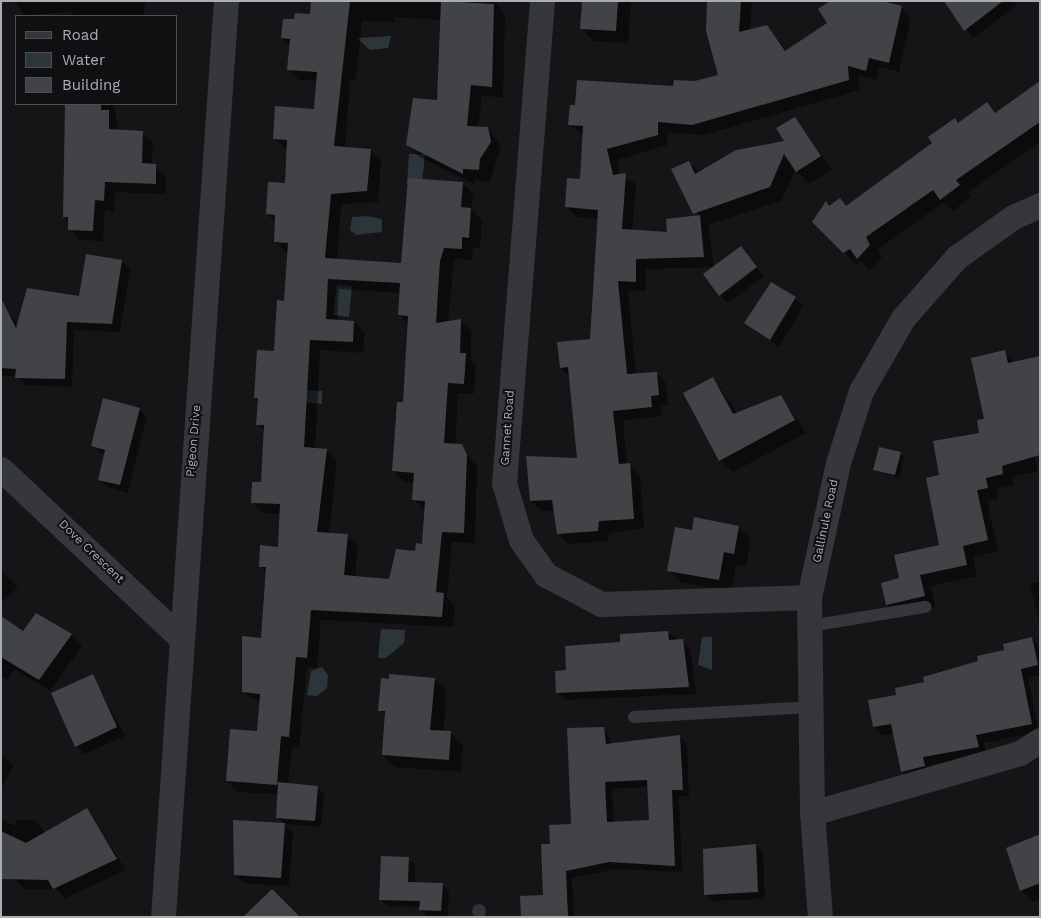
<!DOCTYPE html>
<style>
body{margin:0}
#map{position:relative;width:1041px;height:918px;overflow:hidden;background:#151517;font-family:"Work Sans",sans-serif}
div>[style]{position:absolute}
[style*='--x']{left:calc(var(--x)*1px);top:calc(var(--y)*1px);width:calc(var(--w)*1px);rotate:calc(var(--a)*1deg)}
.water>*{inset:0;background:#2b353a}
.round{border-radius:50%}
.shadow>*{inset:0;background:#0007}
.building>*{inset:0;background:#414347}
.service>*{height:12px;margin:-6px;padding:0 6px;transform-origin:6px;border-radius:6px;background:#36373b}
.minor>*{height:25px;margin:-12.5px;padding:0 12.5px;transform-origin:12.5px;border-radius:12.5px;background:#36373b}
span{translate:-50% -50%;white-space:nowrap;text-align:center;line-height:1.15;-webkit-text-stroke:4px #101012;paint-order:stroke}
.street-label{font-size:12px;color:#a7aeb6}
.frame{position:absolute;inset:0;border:2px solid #a7aeb6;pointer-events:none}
.legend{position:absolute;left:15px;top:15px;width:162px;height:90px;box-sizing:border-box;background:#101012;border:1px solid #4c4f54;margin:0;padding:6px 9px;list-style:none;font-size:15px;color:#a7aeb6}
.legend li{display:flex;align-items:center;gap:10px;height:25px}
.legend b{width:25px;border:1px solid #4c4f54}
</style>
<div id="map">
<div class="water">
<i style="clip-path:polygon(391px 36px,388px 48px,370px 50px,357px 38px)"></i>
<i style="clip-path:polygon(409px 154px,425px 154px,422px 184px,407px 184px)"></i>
<i style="clip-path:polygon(367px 216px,382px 219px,382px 232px,356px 235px,350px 230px,352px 217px)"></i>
<i style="clip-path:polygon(337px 285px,352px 286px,349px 317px,333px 315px)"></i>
<i style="clip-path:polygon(296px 390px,322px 391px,322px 404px,301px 402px)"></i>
<i style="clip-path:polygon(381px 629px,405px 630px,404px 643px,386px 658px,378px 658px)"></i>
<i style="clip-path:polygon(702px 637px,712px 637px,712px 670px,698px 665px)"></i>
<i style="clip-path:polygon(322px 667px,328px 675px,327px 688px,317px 696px,307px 695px,311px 671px)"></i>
<i class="round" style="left:472px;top:904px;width:14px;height:14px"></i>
</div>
<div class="shadow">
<i style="clip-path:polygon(14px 1px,145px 1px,144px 16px,73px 16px,73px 12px,24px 15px)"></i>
<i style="clip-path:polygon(evenodd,312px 1px,495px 1px,505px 16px,503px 97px,482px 96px,478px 128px,488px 129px,501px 146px,490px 181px,474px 180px,474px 184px,418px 156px,407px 145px,438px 101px,441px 20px,395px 17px,394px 22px,362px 21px,356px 80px,350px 80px,345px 148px,370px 150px,381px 161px,378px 202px,341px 204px,337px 260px,402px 265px,462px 183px,473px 194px,472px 210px,482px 220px,480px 248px,473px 247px,472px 260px,454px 259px,448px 322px,460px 321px,471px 331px,471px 360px,476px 365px,474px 394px,458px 393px,455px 445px,461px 446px,477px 467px,475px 543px,452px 542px,447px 598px,455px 605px,453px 627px,321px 620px,317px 668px,307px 667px,299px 747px,292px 747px,288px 784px,317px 787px,324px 794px,321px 827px,284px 824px,293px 833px,289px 886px,243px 883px,235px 874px,234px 821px,284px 824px,277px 817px,279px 794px,238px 792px,227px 781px,259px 733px,260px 703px,243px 692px,262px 639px,267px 573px,260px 566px,279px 548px,281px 514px,263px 513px,252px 502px,262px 483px,265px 432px,258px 424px,259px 401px,255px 397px,275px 352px,285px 302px,288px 253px,275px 242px,276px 222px,267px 214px,286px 184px,288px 150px,274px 138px,316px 111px,318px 81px,299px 80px,288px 69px,290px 46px,283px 38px,296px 21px,311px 15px,312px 1px,339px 289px,400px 293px,399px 315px,409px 325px,404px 403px,393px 471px,404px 482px,415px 482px,414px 499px,424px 510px,423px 545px,390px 580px,355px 578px,358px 546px,347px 535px,329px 534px,337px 461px,326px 450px,315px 449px,320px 350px,363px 353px,365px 333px,354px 322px,337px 321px,339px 289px)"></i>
<i style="clip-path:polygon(581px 1px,631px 1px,628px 43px,594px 41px,581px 28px)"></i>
<i style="clip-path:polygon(711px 1px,752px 1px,750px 31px,767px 26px,787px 51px,901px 7px,911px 18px,899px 72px,879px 67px,876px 80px,858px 75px,859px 90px,704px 135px,668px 132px,667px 145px,617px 160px,620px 175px,636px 184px,632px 231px,669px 233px,698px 217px,689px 162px,699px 173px,786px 142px,795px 119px,832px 169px,809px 184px,795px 169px,782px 200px,708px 225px,714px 267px,646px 269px,646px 291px,628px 291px,636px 375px,656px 373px,666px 383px,668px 405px,661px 406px,662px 416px,623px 421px,627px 465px,640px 475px,644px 528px,609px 533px,608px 541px,568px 544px,558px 534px,555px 510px,541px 511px,531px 501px,578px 459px,570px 377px,561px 368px,591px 340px,599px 219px,577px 217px,566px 207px,581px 180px,584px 135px,570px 125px,720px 75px)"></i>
<i style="clip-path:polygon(946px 1px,1015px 1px,1016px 6px,973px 38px)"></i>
<i style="clip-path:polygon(1040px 82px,1040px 142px,967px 193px,971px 197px,953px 211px,944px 202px,877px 250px,882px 257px,870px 270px,861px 261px,856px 264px,814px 222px,826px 203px,847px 207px,934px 143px,955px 119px,959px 124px,987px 104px,997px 114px)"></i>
<i style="clip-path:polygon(67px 104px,114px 104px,119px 131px,142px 133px,153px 143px,152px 165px,166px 176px,166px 194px,115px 192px,114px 211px,105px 210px,103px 241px,79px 240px,64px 216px)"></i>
<i style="clip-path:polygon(741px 247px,764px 276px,728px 303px,720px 295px)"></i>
<i style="clip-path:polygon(122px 261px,130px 269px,120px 332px,74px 330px,72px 387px,25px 385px,17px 376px,1px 376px,1px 300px,18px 326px,80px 297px)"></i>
<i style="clip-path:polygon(795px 298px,803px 306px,779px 347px,746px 322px)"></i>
<i style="clip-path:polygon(1004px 352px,1015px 363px,1038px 471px,1012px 477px,1014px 485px,996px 489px,998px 499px,987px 501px,998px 551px,973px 557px,977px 576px,931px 586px,935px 607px,898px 615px,887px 604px,901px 579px,941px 546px,940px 476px,981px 434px)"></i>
<i style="clip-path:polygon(713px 378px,738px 414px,781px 396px,806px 433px,733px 472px,720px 460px)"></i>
<i style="clip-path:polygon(139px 409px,147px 417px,128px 493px,107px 487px,99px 479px,105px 455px,92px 446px)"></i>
<i style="clip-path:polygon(900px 453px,904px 457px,899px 478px,874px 470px)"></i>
<i style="clip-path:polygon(738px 527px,751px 539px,746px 566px,736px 564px,731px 592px,681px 582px,669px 570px)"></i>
<i style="clip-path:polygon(1px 571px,18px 587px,1px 603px)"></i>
<i style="clip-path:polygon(1040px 582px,1040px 626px,1030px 584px)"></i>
<i style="clip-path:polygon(1px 622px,23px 633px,71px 635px,82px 646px,50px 691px,15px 669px,7px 680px,1px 676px)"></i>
<i style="clip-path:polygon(668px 633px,690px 648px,696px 694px,565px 700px,557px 692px,567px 671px,622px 644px)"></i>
<i style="clip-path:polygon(1032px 639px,1040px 646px,1040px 675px,1028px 677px,1039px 732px,984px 743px,986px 755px,930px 765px,932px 774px,911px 780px,902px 772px,894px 733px,882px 735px,874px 727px,898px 696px)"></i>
<i style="clip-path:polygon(92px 675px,125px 736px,84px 754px,76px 746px)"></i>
<i style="clip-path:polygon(434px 679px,447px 691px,443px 732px,451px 733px,463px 745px,461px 772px,395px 767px,383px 754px,386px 717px,380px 710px)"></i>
<i style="clip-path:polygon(evenodd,604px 729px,612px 744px,680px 736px,687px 744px,689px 796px,679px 797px,682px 872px,616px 869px,572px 878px,574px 917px,522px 917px,544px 896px,552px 845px,573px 825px,604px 729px,648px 787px,650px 822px,614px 823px,612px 789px,648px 787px)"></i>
<i style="clip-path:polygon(1px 755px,14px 766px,1px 788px)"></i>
<i style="clip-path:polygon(87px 809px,126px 870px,65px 898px,56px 889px,25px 889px,14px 879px,15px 830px,1px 858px,1px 819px,16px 826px,16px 820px,35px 820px,45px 833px)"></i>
<i style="clip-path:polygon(1040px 835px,1040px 899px,1033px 902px,1021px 890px)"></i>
<i style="clip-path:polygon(755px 845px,763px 852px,765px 899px,713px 901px,706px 894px)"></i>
<i style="clip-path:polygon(408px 858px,415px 865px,415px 883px,442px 885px,449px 892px,448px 917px,427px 917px,421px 907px,387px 906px,380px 899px)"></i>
</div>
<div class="building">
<i style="clip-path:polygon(evenodd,311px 1px,350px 1px,334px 146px,371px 149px,367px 191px,331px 194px,325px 258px,401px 263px,408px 178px,463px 182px,461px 207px,471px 208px,469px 238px,462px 237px,462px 249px,444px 248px,440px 261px,436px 323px,461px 319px,460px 353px,466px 353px,464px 384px,448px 383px,444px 443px,462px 444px,467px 455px,464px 533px,442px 532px,436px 592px,444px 593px,442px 617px,311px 610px,307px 658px,296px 657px,289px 737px,281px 736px,277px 785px,226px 781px,230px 729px,257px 731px,260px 694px,242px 692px,242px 636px,261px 638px,266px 567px,259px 567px,260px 545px,278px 547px,280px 504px,251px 503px,252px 482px,261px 482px,264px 425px,256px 425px,258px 398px,254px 398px,257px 350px,274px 351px,277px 300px,284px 301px,288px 243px,274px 242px,275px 215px,266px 214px,268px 182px,285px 183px,287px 140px,273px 139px,275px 106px,314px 109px,317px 72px,287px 70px,290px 39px,281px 38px,283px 19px,294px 19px,295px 13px,310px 14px,311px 1px,328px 279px,400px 283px,398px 315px,408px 316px,403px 402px,397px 402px,392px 471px,414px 473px,412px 500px,425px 501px,422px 544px,416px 543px,415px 551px,396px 549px,389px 579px,344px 575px,348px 534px,317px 532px,327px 449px,304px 447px,310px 340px,353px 342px,354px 321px,326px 319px,328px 279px)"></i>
<i style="clip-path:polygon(441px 1px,494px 4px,492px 87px,471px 85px,467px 126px,488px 127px,491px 142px,480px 159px,479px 170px,463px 169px,463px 174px,406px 145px,413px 98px,437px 100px)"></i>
<i style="clip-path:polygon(582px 1px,618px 1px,616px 31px,580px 29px)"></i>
<i style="clip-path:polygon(707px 1px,741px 1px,739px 32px,767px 25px,785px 51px,827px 23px,818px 9px,830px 1px,882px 1px,902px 6px,889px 63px,869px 58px,866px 71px,848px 66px,849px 80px,692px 125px,658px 122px,658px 135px,607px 149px,613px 175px,626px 173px,622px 229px,667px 232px,666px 219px,700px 215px,704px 257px,636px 259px,636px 282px,618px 281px,627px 374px,657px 372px,659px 395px,651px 396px,652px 407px,613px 411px,619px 464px,630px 463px,634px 519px,599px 521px,598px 531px,557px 534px,552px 500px,530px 501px,526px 456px,577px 458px,568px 367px,560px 368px,557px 342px,590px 339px,598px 210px,565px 207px,567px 178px,580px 179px,583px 126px,568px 125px,570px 105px,575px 105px,577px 80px,673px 86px,674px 80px,695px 81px,718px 75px,706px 31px)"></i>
<i style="clip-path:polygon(944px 1px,1003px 1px,964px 31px)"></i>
<i style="clip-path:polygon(1040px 81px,1040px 122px,956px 180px,960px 185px,940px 200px,933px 190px,866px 237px,870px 245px,857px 259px,850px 249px,843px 253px,812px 222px,826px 201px,829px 206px,840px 198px,846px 206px,932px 143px,928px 137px,955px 118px,958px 123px,987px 102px,995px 113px)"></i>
<i style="clip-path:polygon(101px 104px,101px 110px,109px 110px,109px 129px,143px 131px,142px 163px,156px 164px,156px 184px,105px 182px,104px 201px,95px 200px,93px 231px,68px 230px,68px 217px,63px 217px,65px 105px)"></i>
<i style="clip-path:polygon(795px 117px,821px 156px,796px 172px,784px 154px,770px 187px,693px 214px,671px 169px,689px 161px,695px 174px,736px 150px,784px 141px,776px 128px)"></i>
<i style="clip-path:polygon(741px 246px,757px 267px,719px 296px,703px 274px)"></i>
<i style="clip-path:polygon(86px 254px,122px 260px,112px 324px,67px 322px,65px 379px,15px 378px,16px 369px,1px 368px,1px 298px,16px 328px,27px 288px,79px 296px)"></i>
<i style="clip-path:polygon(771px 282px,796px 297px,770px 340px,744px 323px)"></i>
<i style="clip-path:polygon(1005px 350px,1008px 363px,1040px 356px,1040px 455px,1002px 466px,1003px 474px,986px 478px,988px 488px,977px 490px,988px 540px,963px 546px,967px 565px,920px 575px,925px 596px,886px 605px,881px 583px,899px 578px,894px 555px,939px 545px,926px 478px,939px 475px,933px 441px,979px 433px,977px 420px,984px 419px,971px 358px)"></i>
<i style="clip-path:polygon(713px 377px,733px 414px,781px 395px,795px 420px,719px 461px,683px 393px)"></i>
<i style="clip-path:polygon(103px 398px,140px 408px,120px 485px,98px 480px,105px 450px,91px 446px)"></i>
<i style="clip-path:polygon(879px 447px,901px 452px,895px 475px,873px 470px)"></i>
<i style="clip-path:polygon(694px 517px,739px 526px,734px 554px,724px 552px,719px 580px,667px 571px,675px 527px,692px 530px)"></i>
<i style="clip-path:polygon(36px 613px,72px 634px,39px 680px,1px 657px,1px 616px,23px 631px)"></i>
<i style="clip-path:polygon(668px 631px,669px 640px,683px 639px,689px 687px,556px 693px,555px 671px,566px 670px,565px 646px,620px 642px,620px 634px)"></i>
<i style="clip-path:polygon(1032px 637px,1038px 665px,1021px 669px,1032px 724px,976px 735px,979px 747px,923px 757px,925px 766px,901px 772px,891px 724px,873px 727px,868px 700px,896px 695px,895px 688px,924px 682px,923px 677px,978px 661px,977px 656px,1004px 650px,1003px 644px)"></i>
<i style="clip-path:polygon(93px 674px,117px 727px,75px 747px,51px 693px)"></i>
<i style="clip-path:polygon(389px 674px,435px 678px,430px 730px,451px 731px,449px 760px,382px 755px,385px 711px,378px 711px,381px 678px,389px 679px)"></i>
<i style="clip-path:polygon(evenodd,604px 727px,606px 744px,680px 735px,683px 790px,672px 790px,675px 866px,609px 862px,566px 871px,568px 917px,521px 917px,520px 896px,543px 895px,541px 844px,550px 844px,549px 825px,571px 824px,567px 728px,604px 727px,647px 780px,649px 820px,607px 822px,605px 782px,647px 780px)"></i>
<i style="clip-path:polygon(278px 782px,318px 786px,315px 821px,276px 818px)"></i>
<i style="clip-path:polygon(87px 808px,117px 859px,53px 889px,48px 880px,1px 879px,1px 831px,26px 843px)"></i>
<i style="clip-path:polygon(233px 820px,285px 823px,281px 878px,234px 875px)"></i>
<i style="clip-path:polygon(1040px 834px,1040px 883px,1020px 891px,1006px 848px)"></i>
<i style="clip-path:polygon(756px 844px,758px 892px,704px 895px,703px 849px)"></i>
<i style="clip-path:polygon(381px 856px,409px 857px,408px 882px,443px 883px,441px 911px,419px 910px,420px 901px,379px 900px)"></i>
<i style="clip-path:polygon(272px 889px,300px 917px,243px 917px)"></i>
</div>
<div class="service">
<i style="--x:810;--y:626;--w:117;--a:-9.4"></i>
<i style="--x:634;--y:717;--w:177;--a:-3.2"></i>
</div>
<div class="minor">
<i style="--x:542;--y:1;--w:483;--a:94.5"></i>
<i style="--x:504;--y:483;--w:59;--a:73.4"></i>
<i style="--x:521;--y:540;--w:43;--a:54.5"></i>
<i style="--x:546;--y:575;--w:62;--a:27.8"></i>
<i style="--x:601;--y:604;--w:208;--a:-1.9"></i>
<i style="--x:1;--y:469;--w:244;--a:43.2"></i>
<i style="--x:812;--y:813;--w:216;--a:-16.1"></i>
<i style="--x:1020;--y:753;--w:24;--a:-33"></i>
<i style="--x:163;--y:917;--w:918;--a:-86.07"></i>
<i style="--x:820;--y:917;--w:104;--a:-94.4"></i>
<i style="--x:812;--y:813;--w:216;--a:-90.8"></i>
<i style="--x:809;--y:597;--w:137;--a:-77.8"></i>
<i style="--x:838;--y:463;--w:76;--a:-72.3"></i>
<i style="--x:861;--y:391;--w:84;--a:-60.1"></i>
<i style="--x:903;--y:318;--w:81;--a:-48.5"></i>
<i style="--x:957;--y:257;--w:69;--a:-35.5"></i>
<i style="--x:1013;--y:217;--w:30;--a:-24"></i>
</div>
<div class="street-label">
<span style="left:508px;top:428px;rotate:-86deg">Gannet Road</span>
<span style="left:194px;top:441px;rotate:-85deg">Pigeon Drive</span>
<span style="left:826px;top:521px;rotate:-78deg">Gallinule Road</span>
<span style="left:91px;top:552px;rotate:44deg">Dove Crescent</span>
</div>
<div class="frame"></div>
<ul class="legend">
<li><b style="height:6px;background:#36373b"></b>Road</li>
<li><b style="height:14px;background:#2b353a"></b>Water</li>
<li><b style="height:14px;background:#414347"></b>Building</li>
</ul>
</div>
